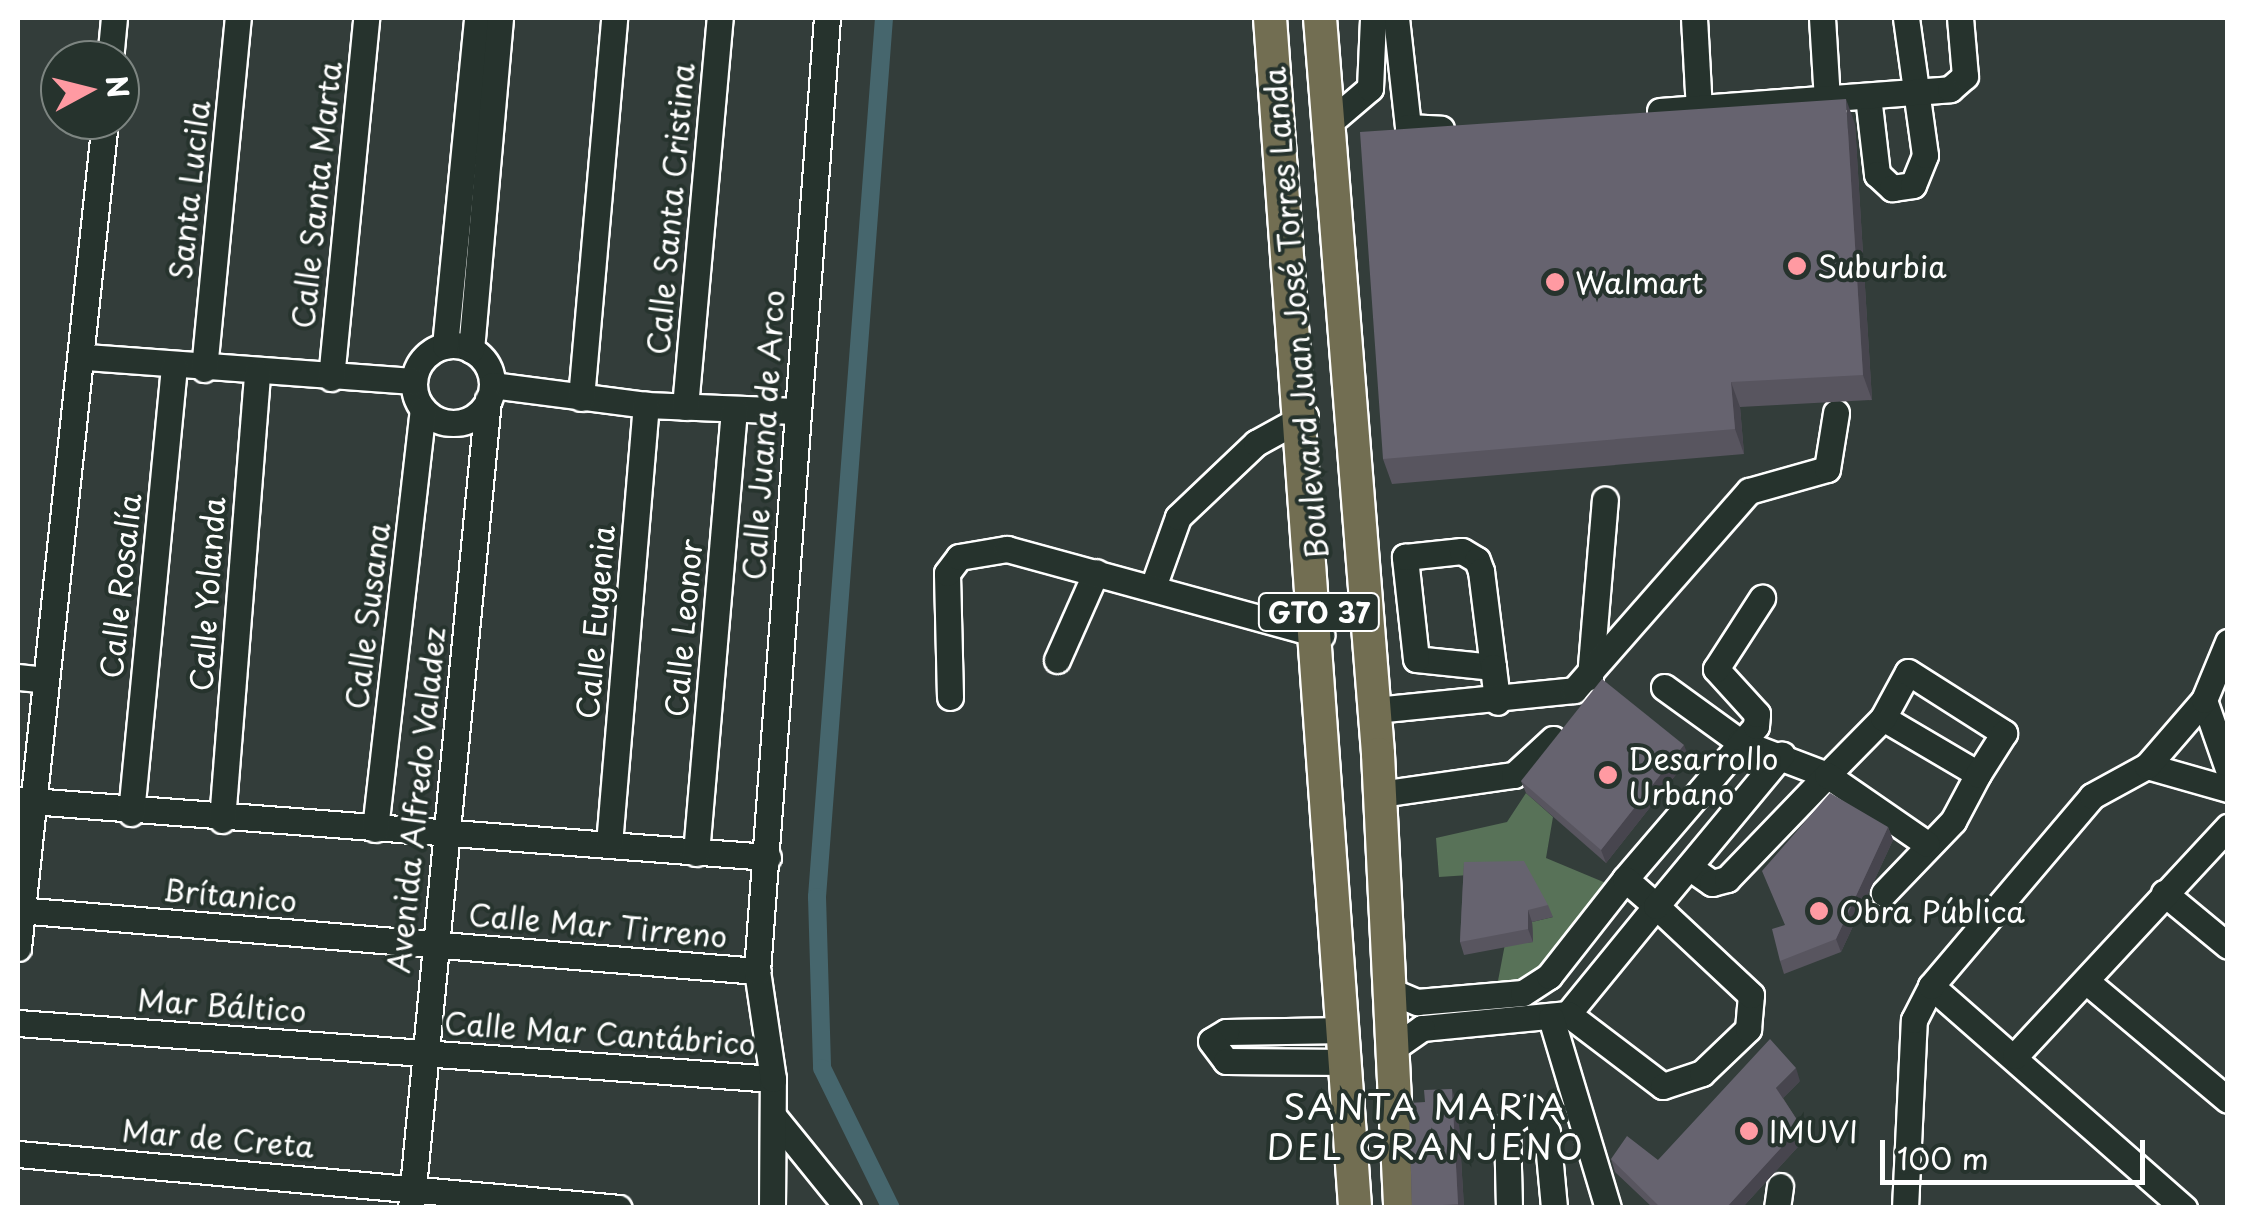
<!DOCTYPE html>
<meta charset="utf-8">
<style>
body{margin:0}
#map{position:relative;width:2245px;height:1225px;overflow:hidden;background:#333d3a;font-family:"Playpen Sans",sans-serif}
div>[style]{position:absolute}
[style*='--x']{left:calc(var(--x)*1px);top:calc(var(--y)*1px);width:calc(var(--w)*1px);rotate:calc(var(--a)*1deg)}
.green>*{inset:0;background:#587258}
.canal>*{height:18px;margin:-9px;padding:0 9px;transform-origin:9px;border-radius:9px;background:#46666d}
.roads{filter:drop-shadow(2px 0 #fff) drop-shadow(-2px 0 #fff) drop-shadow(0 2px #fff) drop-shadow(0 -2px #fff)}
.minor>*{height:25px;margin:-12.5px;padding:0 12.5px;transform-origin:12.5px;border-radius:12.5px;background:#26332d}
.minor>.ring{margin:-12.5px;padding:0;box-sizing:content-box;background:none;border:25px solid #26332d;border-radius:50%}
.major>*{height:32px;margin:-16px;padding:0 16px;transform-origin:16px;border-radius:16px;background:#726e52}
.wall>*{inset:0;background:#58555f}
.shaded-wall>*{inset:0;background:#47454e}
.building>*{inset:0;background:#66636f}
.dots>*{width:28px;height:28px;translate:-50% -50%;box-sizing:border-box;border:5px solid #26332d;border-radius:50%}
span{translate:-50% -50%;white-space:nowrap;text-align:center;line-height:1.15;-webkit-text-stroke:8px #26332d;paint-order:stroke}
.shield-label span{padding:2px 8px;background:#26332d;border:2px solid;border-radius:8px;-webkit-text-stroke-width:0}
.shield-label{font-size:28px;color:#fff;font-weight:700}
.street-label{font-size:30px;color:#fff}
.poi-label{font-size:30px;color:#fff}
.left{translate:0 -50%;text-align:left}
.quarter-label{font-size:35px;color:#fff;letter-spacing:2.5px}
.frame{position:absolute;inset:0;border:20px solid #fff;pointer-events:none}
.north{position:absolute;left:40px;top:40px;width:100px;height:100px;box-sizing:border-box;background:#26332d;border:2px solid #7d8581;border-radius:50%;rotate:83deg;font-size:28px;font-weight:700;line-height:40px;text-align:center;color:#fff}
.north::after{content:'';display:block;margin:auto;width:35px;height:45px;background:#ff9aa2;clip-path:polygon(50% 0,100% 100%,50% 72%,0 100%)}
.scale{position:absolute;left:1880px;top:1140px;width:265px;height:45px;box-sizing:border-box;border:5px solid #fff;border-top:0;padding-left:12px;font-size:30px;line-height:35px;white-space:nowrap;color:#fff;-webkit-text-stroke:8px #26332d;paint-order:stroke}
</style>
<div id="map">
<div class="green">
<i style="clip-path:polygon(1526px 793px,1553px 817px,1546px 858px,1613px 886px,1541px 983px,1497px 986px,1505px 944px,1533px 942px,1532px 922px,1553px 917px,1469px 875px,1439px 877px,1436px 838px,1507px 822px)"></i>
</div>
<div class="canal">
<i style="--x:884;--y:18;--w:882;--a:94.36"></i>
<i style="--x:817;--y:897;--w:171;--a:88.3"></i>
<i style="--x:822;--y:1068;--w:156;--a:63.8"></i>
</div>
<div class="roads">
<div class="minor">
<i style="--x:1396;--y:18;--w:110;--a:83.7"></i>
<i style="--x:1408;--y:127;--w:33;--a:3"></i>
<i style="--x:1694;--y:18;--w:91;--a:86.9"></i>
<i style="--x:1822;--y:18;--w:81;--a:86.5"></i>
<i style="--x:110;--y:60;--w:42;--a:-84.6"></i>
<i style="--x:1868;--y:96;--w:79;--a:83.4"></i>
<i style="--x:1877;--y:174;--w:21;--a:43"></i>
<i style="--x:1892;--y:188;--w:21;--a:-8"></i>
<i style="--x:1913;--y:185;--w:32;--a:-68"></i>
<i style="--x:1925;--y:155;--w:138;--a:-97.9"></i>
<i style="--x:1660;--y:111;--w:291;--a:-4.3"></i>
<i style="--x:1950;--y:89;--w:20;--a:-41"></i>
<i style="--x:1965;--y:76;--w:58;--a:-94.9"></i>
<i style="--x:1329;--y:123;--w:54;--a:-40.5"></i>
<i style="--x:1370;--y:88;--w:70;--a:-87.5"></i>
<i class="ring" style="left:414px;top:345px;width:53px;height:53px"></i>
<i style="--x:445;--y:346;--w:330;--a:-84.4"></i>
<i style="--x:471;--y:350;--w:333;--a:-85"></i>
<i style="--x:85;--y:357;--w:330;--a:4.2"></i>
<i style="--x:204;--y:369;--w:353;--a:-84.5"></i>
<i style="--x:331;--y:378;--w:362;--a:-84.4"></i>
<i style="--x:492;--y:385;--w:155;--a:7.4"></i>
<i style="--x:646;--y:405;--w:150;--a:2.3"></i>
<i style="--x:581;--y:398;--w:381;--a:-85"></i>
<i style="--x:685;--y:407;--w:391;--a:-84.9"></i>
<i style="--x:1153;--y:587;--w:74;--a:-70.3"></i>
<i style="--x:1178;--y:517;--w:108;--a:-43.5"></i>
<i style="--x:1256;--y:443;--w:56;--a:-28.9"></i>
<i style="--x:1057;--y:660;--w:96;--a:-66.1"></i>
<i style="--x:1493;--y:667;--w:77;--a:-174.1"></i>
<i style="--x:1416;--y:659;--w:103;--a:-96.2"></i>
<i style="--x:1405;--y:557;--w:57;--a:-6"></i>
<i style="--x:1462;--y:551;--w:17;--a:31"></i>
<i style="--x:1477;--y:560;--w:12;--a:70"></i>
<i style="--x:1481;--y:571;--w:97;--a:82.9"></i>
<i style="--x:1493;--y:667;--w:35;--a:83"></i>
<i style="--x:18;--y:677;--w:27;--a:6"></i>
<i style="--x:1590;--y:677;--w:178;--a:-85.2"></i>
<i style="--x:1664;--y:687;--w:94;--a:35.9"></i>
<i style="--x:1740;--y:742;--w:93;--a:20.8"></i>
<i style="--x:1827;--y:775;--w:80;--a:-45.5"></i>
<i style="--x:1883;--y:718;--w:110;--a:30.5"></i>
<i style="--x:1978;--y:774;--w:53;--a:118"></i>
<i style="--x:1953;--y:821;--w:100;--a:133.8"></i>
<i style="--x:950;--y:697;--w:124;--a:-91.4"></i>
<i style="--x:947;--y:573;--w:20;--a:-53"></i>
<i style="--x:959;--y:557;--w:49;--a:-9.5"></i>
<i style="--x:1007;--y:549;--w:326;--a:15.3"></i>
<i style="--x:2204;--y:700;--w:73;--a:70.8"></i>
<i style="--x:1375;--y:710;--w:200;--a:-5.7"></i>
<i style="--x:1574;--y:690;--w:265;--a:-48.7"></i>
<i style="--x:1749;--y:491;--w:81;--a:-15.8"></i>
<i style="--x:1827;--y:469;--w:57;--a:-80.9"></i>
<i style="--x:1883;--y:718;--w:52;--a:-61.5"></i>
<i style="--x:1908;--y:672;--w:114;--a:32.4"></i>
<i style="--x:2004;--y:733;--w:49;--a:122.4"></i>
<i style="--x:2147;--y:766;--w:84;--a:15.9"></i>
<i style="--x:1380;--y:794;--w:135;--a:-8.1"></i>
<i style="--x:1514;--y:775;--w:53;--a:-42.7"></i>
<i style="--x:18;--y:800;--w:752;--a:4.35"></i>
<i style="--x:131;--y:813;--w:449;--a:-84.5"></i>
<i style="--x:222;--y:820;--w:448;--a:-85.5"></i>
<i style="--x:375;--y:829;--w:422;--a:-83.5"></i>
<i style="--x:609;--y:844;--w:441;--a:-85.2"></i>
<i style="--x:696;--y:853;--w:445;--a:-85.1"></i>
<i style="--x:1689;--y:867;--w:28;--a:35"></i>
<i style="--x:1712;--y:883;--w:16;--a:-15"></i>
<i style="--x:1727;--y:879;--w:144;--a:-46.1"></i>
<i style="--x:1827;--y:775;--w:121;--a:34.6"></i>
<i style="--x:1625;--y:879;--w:201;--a:-49.4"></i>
<i style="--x:1756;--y:726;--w:12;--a:-85"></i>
<i style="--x:1757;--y:714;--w:61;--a:-132.3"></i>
<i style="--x:1716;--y:669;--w:85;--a:-57.1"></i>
<i style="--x:2164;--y:893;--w:83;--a:39.6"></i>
<i style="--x:18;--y:910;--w:742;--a:4.72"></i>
<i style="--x:18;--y:948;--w:833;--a:-84"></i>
<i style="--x:2086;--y:981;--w:185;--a:40"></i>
<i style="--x:1931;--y:986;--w:337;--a:41.3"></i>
<i style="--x:1386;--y:989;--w:34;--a:23"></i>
<i style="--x:1417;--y:1002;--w:106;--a:-4.9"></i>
<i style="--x:1523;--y:993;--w:31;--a:-33"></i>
<i style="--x:1549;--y:976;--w:123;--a:-51.9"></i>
<i style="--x:1625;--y:879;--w:41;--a:41.1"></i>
<i style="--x:1656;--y:906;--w:139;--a:129.2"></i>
<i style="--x:1568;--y:1014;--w:147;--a:174.5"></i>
<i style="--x:1422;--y:1028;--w:38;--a:145"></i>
<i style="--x:1568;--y:1014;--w:119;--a:37.2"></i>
<i style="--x:1663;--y:1086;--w:41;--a:-18.4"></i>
<i style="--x:1702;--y:1073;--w:64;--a:-43.7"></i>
<i style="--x:1748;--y:1029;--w:34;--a:-85"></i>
<i style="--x:1751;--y:995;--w:130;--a:-136.9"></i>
<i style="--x:1656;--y:906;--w:197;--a:-50.3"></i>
<i style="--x:1551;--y:1018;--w:198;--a:73.3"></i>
<i style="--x:18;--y:1023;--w:757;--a:4.24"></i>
<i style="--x:1345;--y:1030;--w:119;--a:179"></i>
<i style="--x:1226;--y:1032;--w:17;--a:149"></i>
<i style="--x:1211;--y:1041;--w:25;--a:53"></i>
<i style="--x:1226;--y:1061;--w:121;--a:0.5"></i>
<i style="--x:2015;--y:1056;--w:313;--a:-47.1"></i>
<i style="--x:775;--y:1118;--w:116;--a:51"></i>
<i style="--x:18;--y:1154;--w:603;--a:5.13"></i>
<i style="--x:411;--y:1208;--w:812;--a:-84.56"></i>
<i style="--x:772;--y:1208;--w:129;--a:-89.6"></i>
<i style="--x:773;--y:1079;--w:109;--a:-98.4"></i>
<i style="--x:757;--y:971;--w:956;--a:-85.8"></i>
<i style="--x:1509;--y:1208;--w:83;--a:-91.4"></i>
<i style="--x:1507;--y:1125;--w:29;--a:-36"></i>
<i style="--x:1530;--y:1108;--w:29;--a:55"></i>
<i style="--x:1547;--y:1132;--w:76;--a:84.7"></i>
<i style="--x:1777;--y:1208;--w:22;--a:-82"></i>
<i style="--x:1905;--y:1208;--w:188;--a:-87.3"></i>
<i style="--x:1914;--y:1020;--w:38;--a:-63"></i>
<i style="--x:1931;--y:986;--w:249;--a:-49.7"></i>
<i style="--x:2092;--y:796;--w:63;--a:-28.6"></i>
<i style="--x:2147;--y:766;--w:87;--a:-49.2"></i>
<i style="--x:2204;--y:700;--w:63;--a:-67.5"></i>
</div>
<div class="major">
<i style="--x:1270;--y:18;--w:1193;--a:85.91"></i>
<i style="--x:1320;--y:18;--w:738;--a:85.49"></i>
<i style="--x:1378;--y:754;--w:455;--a:87.2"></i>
</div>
</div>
<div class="wall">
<i style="clip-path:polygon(1855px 124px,1872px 400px,1740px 407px,1744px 454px,1392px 484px,1383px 459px)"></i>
<i style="clip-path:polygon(1689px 758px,1606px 863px,1526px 793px,1521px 781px)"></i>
<i style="clip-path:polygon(1888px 827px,1893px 840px,1841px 952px,1784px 974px,1780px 961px,1784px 926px)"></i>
<i style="clip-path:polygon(1464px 862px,1548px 905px,1553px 917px,1532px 922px,1533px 942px,1464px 955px,1460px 942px)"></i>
<i style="clip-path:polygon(1800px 1081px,1783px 1098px,1801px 1126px,1806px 1138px,1742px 1208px,1653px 1208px,1615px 1172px,1611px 1159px,1658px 1160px)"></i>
<i style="clip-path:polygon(1409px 1103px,1458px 1108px,1464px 1208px,1412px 1208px)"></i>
</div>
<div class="shaded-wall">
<i style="clip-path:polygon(1846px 99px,1855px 124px,1872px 400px,1863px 375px)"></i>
<i style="clip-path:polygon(1731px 382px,1740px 407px,1744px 454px,1735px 429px)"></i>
<i style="clip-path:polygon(1684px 745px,1689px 758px,1606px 863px,1601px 850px)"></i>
<i style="clip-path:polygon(1888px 827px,1893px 840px,1841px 952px,1836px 939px)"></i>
<i style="clip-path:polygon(1528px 910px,1532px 922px,1533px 942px,1528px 929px)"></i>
<i style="clip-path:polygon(1796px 1068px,1800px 1081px,1781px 1100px,1776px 1088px)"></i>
<i style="clip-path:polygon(1452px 1089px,1458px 1108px,1464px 1208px,1459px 1208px,1458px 1204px)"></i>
<i style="clip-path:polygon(1801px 1126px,1806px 1138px,1742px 1208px,1726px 1208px)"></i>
</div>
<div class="building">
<i style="clip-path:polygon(1846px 99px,1863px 375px,1731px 382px,1735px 429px,1383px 459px,1360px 132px)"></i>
<i style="clip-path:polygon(1602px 679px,1684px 745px,1601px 850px,1521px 781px)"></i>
<i style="clip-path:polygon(1830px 793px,1888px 827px,1836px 939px,1780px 961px,1772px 929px,1785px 925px,1762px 871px)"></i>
<i style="clip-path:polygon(1524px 861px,1548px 905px,1528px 910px,1528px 929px,1460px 942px,1464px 862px)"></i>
<i style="clip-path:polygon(1770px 1039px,1796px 1068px,1776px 1088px,1801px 1126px,1726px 1208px,1661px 1208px,1611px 1159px,1627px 1136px,1658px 1160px)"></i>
<i style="clip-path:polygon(1452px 1089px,1458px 1204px,1412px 1207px,1409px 1103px,1425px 1102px,1424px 1090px)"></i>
</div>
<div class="dots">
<i style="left:1797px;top:266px;background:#ff9aa2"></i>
<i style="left:1555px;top:282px;background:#ff9aa2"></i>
<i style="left:1608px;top:775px;background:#ff9aa2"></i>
<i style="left:1819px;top:911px;background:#ff9aa2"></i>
<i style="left:1749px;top:1131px;background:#ff9aa2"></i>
</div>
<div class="shield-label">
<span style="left:1319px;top:612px">GTO 37</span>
</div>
<div class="street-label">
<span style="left:189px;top:190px;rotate:-84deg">Santa Lucila</span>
<span style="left:316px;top:195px;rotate:-84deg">Calle Santa Marta</span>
<span style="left:670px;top:209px;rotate:-85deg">Calle Santa Cristina</span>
<span style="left:1295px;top:313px;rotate:-95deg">Boulevard Juan José Torres Landa</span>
<span style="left:763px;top:435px;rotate:-86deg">Calle Juana de Arco</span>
<span style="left:120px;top:586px;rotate:-84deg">Calle Rosalía</span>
<span style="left:207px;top:594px;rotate:-86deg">Calle Yolanda</span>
<span style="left:367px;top:616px;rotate:-83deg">Calle Susana</span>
<span style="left:595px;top:622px;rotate:-85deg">Calle Eugenia</span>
<span style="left:683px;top:628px;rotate:-85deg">Calle Leonor</span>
<span style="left:416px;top:800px;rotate:-84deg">Avenida Alfredo Valadez</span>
<span style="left:230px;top:895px;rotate:5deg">Brítanico</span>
<span style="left:598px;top:925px;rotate:5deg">Calle Mar Tirreno</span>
<span style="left:222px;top:1005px;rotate:4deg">Mar Báltico</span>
<span style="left:600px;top:1033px;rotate:4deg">Calle Mar Cantábrico</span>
<span style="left:218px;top:1138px;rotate:5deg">Mar de Creta</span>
</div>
<div class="poi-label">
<span class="left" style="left:1817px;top:266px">Suburbia</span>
<span class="left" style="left:1575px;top:282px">Walmart</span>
<span class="left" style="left:1628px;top:775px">Desarrollo<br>Urbano</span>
<span class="left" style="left:1839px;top:911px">Obra Pública</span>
<span class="left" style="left:1769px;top:1131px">IMUVI</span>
</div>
<div class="quarter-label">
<span style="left:1426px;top:1126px">SANTA MARIA<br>DEL GRANJENO</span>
</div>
<div class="frame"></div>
<div class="north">N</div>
<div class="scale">100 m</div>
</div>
